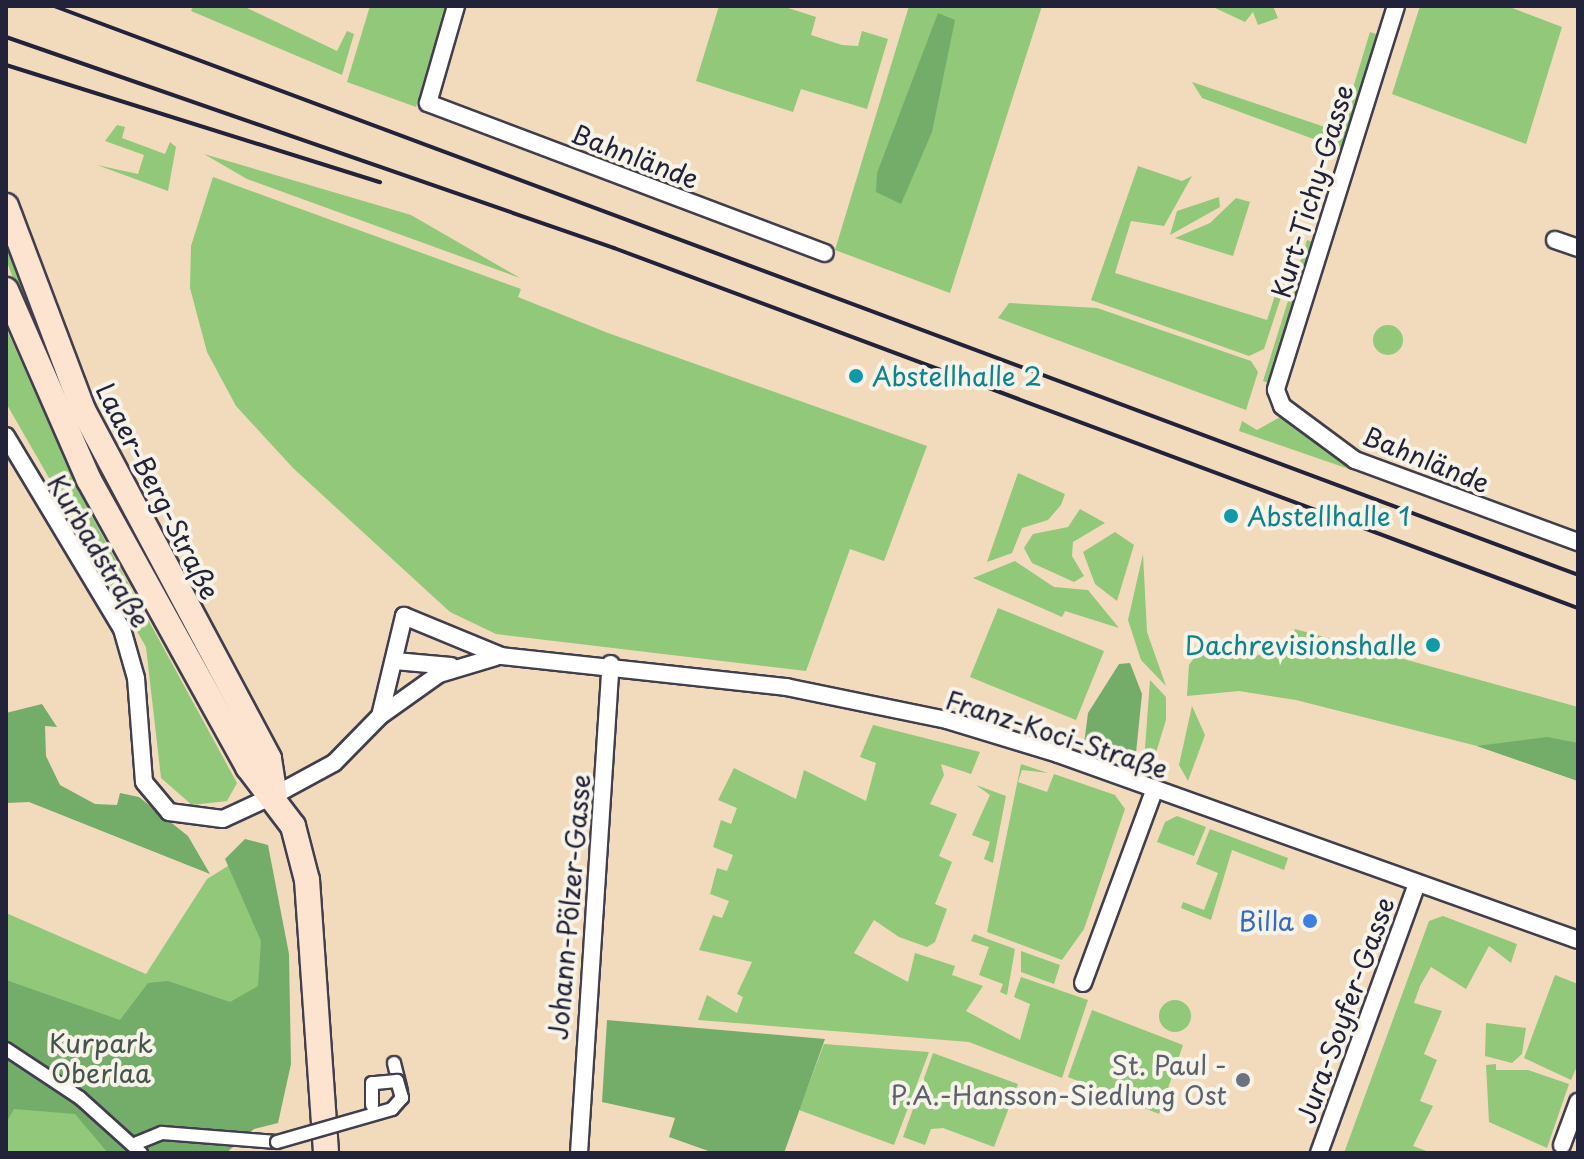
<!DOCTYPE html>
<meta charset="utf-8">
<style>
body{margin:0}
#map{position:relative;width:1584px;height:1159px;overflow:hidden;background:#f2dbbc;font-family:"Playpen Sans",sans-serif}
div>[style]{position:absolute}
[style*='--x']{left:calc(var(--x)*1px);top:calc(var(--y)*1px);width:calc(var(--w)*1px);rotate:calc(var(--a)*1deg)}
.green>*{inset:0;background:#91c87a}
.round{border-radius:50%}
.forest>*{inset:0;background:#74ac6a}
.roads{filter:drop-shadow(2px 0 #413e4e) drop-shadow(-2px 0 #413e4e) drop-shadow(0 2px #413e4e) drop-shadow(0 -2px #413e4e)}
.pedestrian>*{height:12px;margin:-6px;padding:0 6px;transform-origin:6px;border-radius:6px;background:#fff}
.minor>*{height:16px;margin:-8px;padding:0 8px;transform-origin:8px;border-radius:8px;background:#fff}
.secondary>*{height:24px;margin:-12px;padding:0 12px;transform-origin:12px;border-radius:12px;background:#fde4d1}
.rail>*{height:4px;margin:-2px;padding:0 2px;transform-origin:2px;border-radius:2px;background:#22223b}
.bridges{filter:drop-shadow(2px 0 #413e4e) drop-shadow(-2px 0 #413e4e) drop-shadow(0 2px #413e4e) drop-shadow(0 -2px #413e4e)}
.pedestrian-bridge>*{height:12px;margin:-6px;padding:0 6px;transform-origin:6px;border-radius:6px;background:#fff}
.dots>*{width:22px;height:22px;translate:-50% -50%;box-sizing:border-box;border:4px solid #f7f3e8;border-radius:50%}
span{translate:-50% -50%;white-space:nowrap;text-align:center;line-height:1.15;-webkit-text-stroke:8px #f7f3e8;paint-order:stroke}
.street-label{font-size:26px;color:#22223b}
.culture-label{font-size:26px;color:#0d838f}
.left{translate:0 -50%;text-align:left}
.right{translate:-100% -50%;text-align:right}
.shop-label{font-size:26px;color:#366cbe}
.park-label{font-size:26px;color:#43544e}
.worship-label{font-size:26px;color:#5b616d}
.frame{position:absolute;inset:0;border:8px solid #22223b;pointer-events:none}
</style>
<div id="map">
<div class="green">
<i style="clip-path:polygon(193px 6px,247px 8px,337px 51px,347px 31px,354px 34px,342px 75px,191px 11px)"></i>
<i style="clip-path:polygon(370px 6px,446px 6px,416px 107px,347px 82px)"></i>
<i style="clip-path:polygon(719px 6px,782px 6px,816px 17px,811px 35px,842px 45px,858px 46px,862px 31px,888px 39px,867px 109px,801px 89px,793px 112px,696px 81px)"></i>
<i style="clip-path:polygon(909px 6px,1042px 6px,950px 293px,835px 250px)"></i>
<i style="clip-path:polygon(1273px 6px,1278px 18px,1258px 25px,1253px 12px,1245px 22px,1213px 7px)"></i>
<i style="clip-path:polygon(1420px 6px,1507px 6px,1562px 27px,1526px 144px,1392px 94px)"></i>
<i style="clip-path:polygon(1370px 32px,1379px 35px,1344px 151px,1335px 147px)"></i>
<i style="clip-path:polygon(1192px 82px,1328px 128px,1327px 144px,1202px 98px)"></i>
<i style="clip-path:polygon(117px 125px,125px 127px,122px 138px,165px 154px,170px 142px,176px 147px,168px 191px,97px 165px,138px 174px,144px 155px,105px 141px)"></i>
<i style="clip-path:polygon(204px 154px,411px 215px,520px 278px,247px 179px)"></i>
<i style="clip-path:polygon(1138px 166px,1182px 181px,1192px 176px,1164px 226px,1131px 221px,1115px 273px,1267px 320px,1282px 274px,1288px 276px,1264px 349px,1249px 356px,1091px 300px)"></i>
<i style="clip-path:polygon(213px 177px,521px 289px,518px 297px,608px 333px,927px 446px,884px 561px,850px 549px,806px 671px,496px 634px,450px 612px,293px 468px,236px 406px,207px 352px,190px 288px,191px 246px)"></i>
<i style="clip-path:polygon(1219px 197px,1220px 207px,1170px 235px,1177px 211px)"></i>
<i style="clip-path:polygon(1236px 198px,1250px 202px,1233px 256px,1175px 238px,1210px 223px)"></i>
<i style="clip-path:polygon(6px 235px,73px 409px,195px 640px,103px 488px,41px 355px,6px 259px)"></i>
<i style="clip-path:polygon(1307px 240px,1316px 243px,1272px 384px,1263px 381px)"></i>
<i style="clip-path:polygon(1009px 303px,1097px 308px,1251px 361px,1258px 372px,1246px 410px,998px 318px)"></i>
<i class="round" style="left:1373px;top:325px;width:30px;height:30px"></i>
<i style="clip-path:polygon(6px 328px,89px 511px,237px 783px,227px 801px,192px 805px,161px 778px,146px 647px,6px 403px)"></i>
<i style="clip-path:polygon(1282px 416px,1348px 463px,1346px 468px,1239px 431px,1242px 421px,1257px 430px)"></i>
<i style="clip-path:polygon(1018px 473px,1065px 494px,1061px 505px,1048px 520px,1022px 528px,1012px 553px,987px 562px)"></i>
<i style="clip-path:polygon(1080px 509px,1105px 523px,1073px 542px,1072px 556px,1084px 576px,1074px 582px,1032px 563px,1024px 548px,1033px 534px,1068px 527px)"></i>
<i style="clip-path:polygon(1115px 532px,1134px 545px,1117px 601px,1095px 584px,1083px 552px)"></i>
<i style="clip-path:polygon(1143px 554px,1147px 632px,1166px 686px,1141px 660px,1128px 620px)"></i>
<i style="clip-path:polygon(1015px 561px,1054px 587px,1088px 590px,1119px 628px,1065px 611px,1062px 617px,973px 578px)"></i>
<i style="clip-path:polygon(998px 608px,1104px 651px,1076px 720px,970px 677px)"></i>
<i style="clip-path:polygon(1295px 629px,1578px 707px,1578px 781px,1477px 746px,1296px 700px,1239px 691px,1187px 696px,1189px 665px,1199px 651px,1252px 657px,1290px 646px)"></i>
<i style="clip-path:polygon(1150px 680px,1166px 697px,1166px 720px,1154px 759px,1144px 762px)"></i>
<i style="clip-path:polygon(1192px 706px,1205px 735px,1188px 781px,1179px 765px)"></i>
<i style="clip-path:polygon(873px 725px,980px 752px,971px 774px,941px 764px,944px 775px,930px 804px,957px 814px,939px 856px,952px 862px,935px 904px,947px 909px,935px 942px,927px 947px,899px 937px,874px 920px,854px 953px,908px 982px,915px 953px,955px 966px,952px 975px,983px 986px,966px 1011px,1020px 1040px,1030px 1004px,1014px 997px,1021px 977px,1088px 1000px,1062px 1078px,969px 1042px,698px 1020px,707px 995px,737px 1013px,743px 997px,737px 994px,752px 962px,699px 950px,713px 915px,722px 918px,729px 901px,710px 894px,717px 868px,727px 871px,733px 855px,713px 847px,721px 820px,731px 824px,737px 808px,718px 800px,734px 768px,796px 799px,804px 770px,866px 801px,876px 763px,860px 757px)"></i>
<i style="clip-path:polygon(1021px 764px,1048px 773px,1022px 770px,1018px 782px,1047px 792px,1054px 774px,1115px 795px,1125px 809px,1084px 929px,1062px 960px,987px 932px)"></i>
<i style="clip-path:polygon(976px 785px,1006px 796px,993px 863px,984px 859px,990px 842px,972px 835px,990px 795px)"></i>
<i style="clip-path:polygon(1177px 816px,1206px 827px,1194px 856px,1157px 842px,1165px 822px)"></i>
<i style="clip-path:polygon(1210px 829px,1288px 858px,1284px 870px,1232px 850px,1211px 920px,1181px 908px,1183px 902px,1204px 910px,1218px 873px,1196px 864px)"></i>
<i style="clip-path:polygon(247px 854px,277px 940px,230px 1113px,229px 1153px,6px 1153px,6px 913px,146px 974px,207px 879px)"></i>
<i style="clip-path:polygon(1443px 916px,1517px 944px,1511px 963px,1489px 946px,1466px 989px,1431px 967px,1420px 986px,1414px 1003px,1442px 1011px,1424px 1054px,1437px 1060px,1420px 1101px,1433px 1106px,1413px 1146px,1432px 1153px,1344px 1153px,1429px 921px)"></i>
<i style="clip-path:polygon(974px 934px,1015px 949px,1007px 995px,1000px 992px,1003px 984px,979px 975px,989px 947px,971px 941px)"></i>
<i style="clip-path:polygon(1021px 951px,1060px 965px,1054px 984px,1021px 972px)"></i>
<i style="clip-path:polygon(1555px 975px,1578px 984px,1578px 1064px,1571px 1080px,1524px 1058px)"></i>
<i class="round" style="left:1159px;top:1000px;width:32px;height:32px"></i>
<i style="clip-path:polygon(1092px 1010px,1183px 1045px,1159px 1114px,1068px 1077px)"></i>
<i style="clip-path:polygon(1486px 1023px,1526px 1028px,1522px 1054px,1512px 1063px,1485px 1056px)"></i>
<i style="clip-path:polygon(824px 1044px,929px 1052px,894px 1145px,799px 1110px)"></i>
<i style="clip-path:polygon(933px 1053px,1018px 1084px,994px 1147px,943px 1128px,931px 1129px,925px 1145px,903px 1137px)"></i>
<i style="clip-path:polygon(1496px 1064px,1496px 1070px,1528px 1070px,1569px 1084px,1547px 1148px,1489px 1122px,1486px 1065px)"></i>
</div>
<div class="forest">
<i style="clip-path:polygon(938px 13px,955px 20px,932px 132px,901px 204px,876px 192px,877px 173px)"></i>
<i style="clip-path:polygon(1130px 663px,1142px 694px,1135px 763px,1084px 744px,1088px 713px,1119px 664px)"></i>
<i style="clip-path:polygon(42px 704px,57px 727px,45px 726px,46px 756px,60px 785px,95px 804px,117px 805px,120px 793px,139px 797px,188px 836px,210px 874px,29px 802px,6px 803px,6px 713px)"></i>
<i style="clip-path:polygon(1547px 737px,1578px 743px,1578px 781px,1477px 746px)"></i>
<i style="clip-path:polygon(245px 839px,268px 845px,289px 954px,291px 1064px,278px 1123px,254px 1129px,226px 1153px,108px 1153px,75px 1114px,14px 1109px,6px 1123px,6px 980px,120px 1020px,148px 983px,168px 981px,230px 1002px,258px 986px,261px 941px,225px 859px)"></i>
<i style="clip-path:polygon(607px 1020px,825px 1039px,784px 1153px,714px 1153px,669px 1137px,675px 1118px,602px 1102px)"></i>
</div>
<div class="roads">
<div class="pedestrian">
<i style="--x:6;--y:1049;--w:89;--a:33.5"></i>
<i style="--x:80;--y:1098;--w:82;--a:42"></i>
<i style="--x:394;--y:1063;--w:29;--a:76"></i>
<i style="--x:137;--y:1143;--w:27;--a:-22"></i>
<i style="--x:162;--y:1133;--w:115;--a:4.5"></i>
</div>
<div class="minor">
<i style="--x:456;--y:6;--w:101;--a:106.1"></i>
<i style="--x:428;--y:103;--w:424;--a:20.7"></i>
<i style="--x:1396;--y:6;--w:402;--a:107.4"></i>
<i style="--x:1276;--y:390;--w:17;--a:69"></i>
<i style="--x:1282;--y:406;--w:91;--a:36.5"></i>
<i style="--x:1355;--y:460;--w:238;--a:20.2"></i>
<i style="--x:1555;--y:240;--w:24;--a:19"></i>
<i style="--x:6;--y:436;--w:225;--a:59"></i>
<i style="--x:122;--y:629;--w:51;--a:74.1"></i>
<i style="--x:136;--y:678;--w:104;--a:85.6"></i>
<i style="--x:144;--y:782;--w:39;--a:50"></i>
<i style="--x:169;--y:812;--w:54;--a:7.4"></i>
<i style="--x:223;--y:819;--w:57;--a:-24.8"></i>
<i style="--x:275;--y:795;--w:67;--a:-28.5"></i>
<i style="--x:334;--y:763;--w:66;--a:-45.6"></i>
<i style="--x:380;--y:716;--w:72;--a:-35.4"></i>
<i style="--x:439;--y:674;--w:59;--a:-16.6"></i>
<i style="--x:395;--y:661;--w:56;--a:5.1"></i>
<i style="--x:380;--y:716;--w:103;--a:-76.5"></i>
<i style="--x:404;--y:616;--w:105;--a:22.4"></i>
<i style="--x:501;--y:656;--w:287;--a:6.2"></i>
<i style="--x:786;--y:687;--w:164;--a:11.6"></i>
<i style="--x:947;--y:720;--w:116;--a:17"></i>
<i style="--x:1058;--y:754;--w:552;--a:19.68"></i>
<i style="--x:1083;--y:983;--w:205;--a:-69.7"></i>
<i style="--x:1562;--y:1145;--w:46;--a:-69.6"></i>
<i style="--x:579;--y:1153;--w:490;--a:-86.3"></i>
<i style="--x:1319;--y:1153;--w:286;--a:-70"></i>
</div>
<div class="secondary">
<i style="--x:6;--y:206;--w:218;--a:69.3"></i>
<i style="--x:83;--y:410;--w:395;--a:61.9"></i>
<i style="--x:269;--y:759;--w:36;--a:81"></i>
<i style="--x:6;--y:290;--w:207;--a:66.4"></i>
<i style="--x:89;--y:480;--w:328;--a:61"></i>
<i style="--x:248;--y:767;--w:74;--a:52.7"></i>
<i style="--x:293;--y:826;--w:56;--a:75.5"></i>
<i style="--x:307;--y:880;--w:274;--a:86"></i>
</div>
</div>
<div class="rail">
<i style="--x:54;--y:6;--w:1627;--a:20.47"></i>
<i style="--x:6;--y:37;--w:644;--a:19.14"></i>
<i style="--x:614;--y:248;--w:1029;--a:20.48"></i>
<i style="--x:6;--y:65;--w:392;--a:17.4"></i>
</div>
<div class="bridges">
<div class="pedestrian-bridge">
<i style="--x:277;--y:1142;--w:120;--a:-16"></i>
<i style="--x:392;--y:1109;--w:15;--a:-48"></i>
<i style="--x:402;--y:1098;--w:18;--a:-106"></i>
<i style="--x:397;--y:1081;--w:25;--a:175"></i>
<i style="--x:372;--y:1083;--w:22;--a:90"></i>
</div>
</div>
<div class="dots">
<i style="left:856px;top:376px;background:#0f9aa8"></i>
<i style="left:1231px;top:516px;background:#0f9aa8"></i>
<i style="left:1433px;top:645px;background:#0f9aa8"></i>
<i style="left:1310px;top:921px;background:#3f7fe0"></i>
<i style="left:1243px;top:1080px;background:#6b7280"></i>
</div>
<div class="street-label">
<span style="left:635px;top:156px;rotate:21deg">Bahnlände</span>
<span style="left:1312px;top:191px;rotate:-73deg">Kurt-Tichy-Gasse</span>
<span style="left:1426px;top:459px;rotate:22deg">Bahnlände</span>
<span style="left:158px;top:491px;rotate:63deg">Laaer-Berg-Straße</span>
<span style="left:99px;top:551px;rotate:59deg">Kurbadstraße</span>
<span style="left:1057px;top:734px;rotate:18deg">Franz-Koci-Straße</span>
<span style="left:569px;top:907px;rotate:-85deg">Johann-Pölzer-Gasse</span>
<span style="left:1345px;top:1010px;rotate:-70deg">Jura-Soyfer-Gasse</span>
</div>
<div class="culture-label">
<span class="left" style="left:872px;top:376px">Abstellhalle 2</span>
<span class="left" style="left:1247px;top:516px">Abstellhalle 1</span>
<span class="right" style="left:1417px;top:645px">Dachrevisionshalle</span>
</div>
<div class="shop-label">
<span class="right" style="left:1294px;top:921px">Billa</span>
</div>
<div class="park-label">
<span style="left:101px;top:1058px">Kurpark<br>Oberlaa</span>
</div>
<div class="worship-label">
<span class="right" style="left:1227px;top:1080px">St. Paul -<br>P.A.-Hansson-Siedlung Ost</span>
</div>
<div class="frame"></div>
</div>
